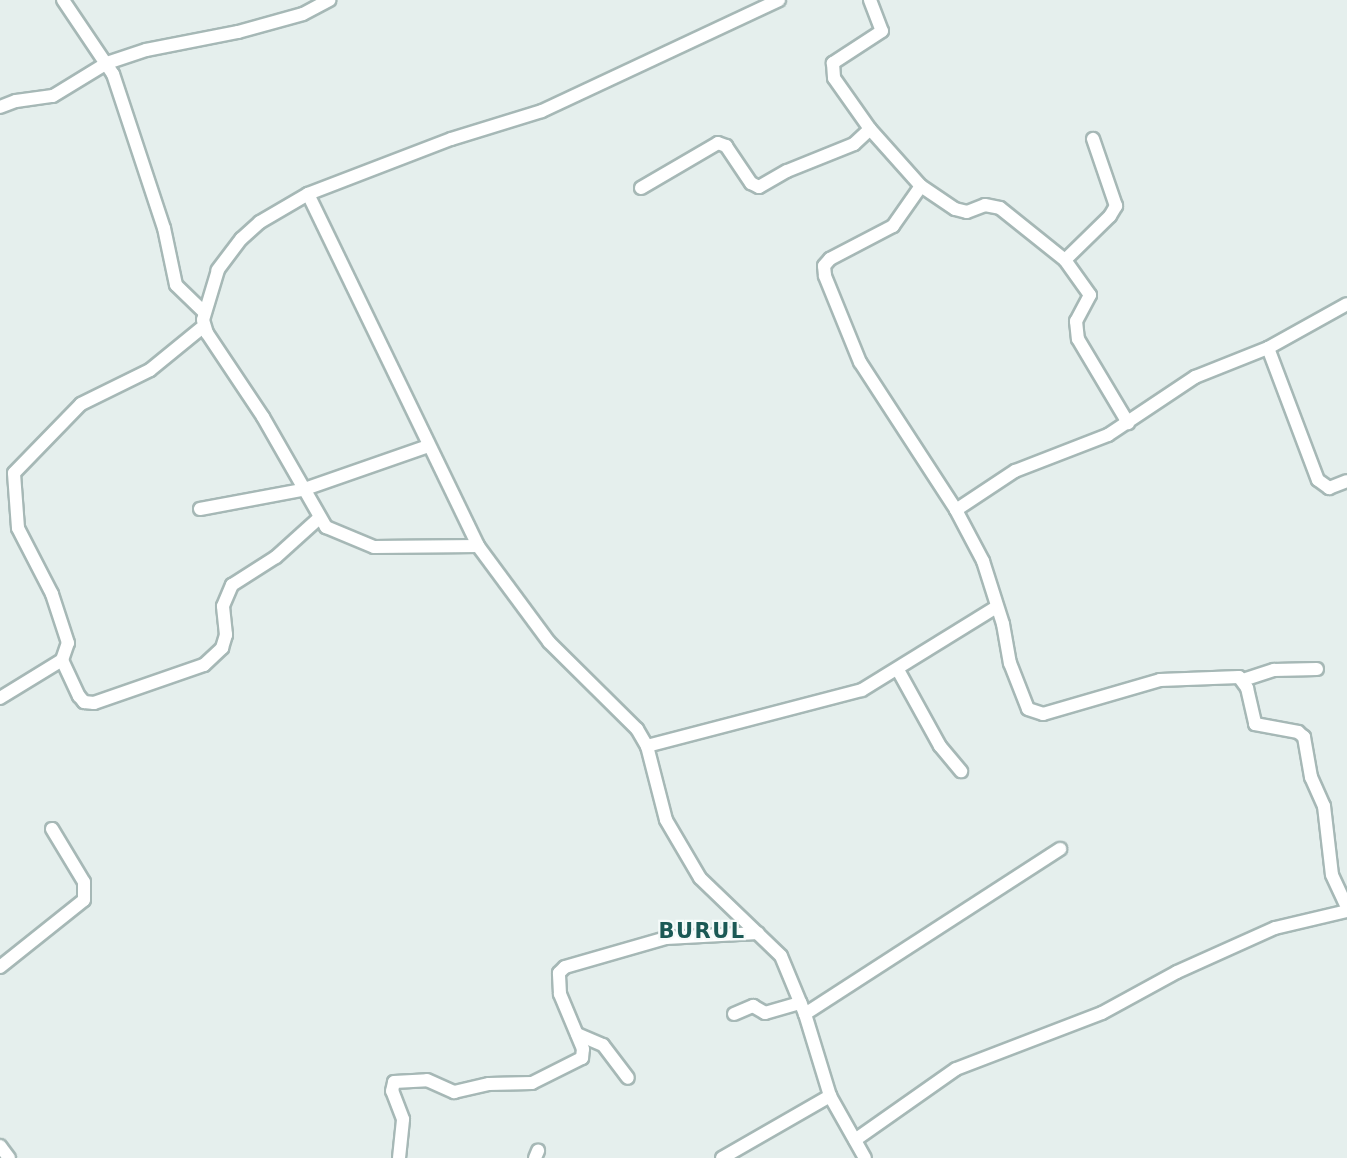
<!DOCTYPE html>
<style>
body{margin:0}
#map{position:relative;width:1347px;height:1158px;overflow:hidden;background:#e5efed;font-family:"DejaVu Sans",sans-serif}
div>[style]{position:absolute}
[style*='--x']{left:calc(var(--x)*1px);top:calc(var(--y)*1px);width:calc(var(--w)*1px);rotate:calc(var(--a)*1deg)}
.roads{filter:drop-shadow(2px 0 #a6b8b6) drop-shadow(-2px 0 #a6b8b6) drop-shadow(0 2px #a6b8b6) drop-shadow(0 -2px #a6b8b6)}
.minor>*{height:12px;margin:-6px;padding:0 6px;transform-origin:6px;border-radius:6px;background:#fff}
span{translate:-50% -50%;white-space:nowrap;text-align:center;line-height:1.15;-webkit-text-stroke:4.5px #f6fbfa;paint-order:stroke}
.district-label{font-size:21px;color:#1b5955;font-weight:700;letter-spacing:1.5px}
</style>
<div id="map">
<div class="roads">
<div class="minor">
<i style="--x:63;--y:0;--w:89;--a:56"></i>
<i style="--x:113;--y:74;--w:162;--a:71.7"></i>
<i style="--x:164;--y:228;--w:58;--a:78.1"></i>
<i style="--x:176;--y:285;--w:37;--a:44"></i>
<i style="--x:779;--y:0;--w:262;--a:154.9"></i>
<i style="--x:542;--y:111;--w:95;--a:162.9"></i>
<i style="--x:451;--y:139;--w:153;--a:159"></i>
<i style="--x:308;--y:194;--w:56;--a:149.7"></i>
<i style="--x:260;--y:222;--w:25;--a:138"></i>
<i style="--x:241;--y:239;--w:39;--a:127"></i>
<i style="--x:218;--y:270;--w:52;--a:106.7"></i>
<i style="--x:203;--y:320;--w:14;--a:73"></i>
<i style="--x:207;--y:333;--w:101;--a:56.3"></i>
<i style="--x:263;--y:417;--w:127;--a:60.2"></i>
<i style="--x:326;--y:527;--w:52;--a:22.6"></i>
<i style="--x:374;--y:547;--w:104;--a:-0.6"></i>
<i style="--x:478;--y:546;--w:119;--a:53.5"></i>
<i style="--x:549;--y:642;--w:124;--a:44.7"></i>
<i style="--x:637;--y:729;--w:20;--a:60"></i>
<i style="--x:647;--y:746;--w:76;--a:75.6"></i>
<i style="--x:666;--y:820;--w:67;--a:59.6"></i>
<i style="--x:700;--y:878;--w:112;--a:43.9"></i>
<i style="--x:781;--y:956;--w:63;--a:67.5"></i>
<i style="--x:805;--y:1014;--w:86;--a:73"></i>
<i style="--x:830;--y:1096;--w:71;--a:60.6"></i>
<i style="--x:870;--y:0;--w:33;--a:69"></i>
<i style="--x:882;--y:31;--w:59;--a:146.9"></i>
<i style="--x:833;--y:63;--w:15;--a:86"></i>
<i style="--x:834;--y:78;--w:62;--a:54.8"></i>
<i style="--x:870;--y:129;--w:76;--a:48.2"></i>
<i style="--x:921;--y:186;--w:41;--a:34.1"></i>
<i style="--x:955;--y:209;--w:12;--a:14"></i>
<i style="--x:967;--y:212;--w:19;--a:-21"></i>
<i style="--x:985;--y:205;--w:15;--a:11"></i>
<i style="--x:1000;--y:208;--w:83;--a:38.7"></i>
<i style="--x:1065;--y:260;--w:43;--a:54.5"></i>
<i style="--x:1090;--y:295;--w:30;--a:118"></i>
<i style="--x:1076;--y:321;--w:18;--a:84"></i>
<i style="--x:1078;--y:339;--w:98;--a:59.2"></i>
<i style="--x:0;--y:107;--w:17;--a:-21"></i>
<i style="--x:16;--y:101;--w:37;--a:-8"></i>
<i style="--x:53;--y:96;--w:63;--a:-31.4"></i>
<i style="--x:107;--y:63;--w:41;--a:-18.4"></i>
<i style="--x:146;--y:50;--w:94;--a:-11.1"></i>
<i style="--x:238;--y:32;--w:67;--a:-15.5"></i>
<i style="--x:303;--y:14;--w:30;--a:-28"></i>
<i style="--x:921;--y:186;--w:49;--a:125"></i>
<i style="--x:893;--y:226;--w:71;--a:152.4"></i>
<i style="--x:830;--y:259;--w:9;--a:131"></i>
<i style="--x:824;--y:266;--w:10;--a:84"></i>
<i style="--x:825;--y:276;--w:93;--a:67.9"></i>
<i style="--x:860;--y:362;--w:176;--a:57"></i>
<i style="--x:956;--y:510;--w:58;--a:62.1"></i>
<i style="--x:983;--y:561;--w:66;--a:72.4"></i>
<i style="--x:1003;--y:624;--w:40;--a:80"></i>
<i style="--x:1010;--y:663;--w:49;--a:68.6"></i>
<i style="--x:1028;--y:709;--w:16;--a:18"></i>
<i style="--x:1043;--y:714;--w:122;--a:-16.2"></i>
<i style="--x:1160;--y:680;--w:79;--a:-2.2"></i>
<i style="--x:1239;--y:677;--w:14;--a:54"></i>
<i style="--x:1247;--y:688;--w:37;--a:77"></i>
<i style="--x:1255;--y:724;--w:44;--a:10.5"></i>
<i style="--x:1298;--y:732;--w:8;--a:40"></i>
<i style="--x:1304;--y:737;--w:41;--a:80.1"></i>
<i style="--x:1311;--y:777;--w:32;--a:66"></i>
<i style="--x:1324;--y:806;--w:69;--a:83.4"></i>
<i style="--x:1332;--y:875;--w:35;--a:65"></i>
<i style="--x:641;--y:188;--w:89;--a:-30.3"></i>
<i style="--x:718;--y:143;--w:9;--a:21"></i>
<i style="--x:726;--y:146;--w:45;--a:56"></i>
<i style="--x:751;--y:183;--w:9;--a:27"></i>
<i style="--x:759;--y:187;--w:32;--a:-30"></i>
<i style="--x:787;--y:171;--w:72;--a:-21.9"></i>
<i style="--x:854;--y:144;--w:22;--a:-43"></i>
<i style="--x:308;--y:194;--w:391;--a:64.2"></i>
<i style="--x:1065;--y:260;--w:63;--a:-44.4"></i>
<i style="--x:1110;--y:216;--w:12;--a:-59"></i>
<i style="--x:1116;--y:206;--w:71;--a:-108.9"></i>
<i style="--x:1268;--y:348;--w:141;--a:69.3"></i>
<i style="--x:1318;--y:480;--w:14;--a:36"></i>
<i style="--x:1329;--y:488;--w:19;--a:-21"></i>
<i style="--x:200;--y:509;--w:104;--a:-10.6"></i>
<i style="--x:302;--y:490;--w:133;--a:-19.2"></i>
<i style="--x:956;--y:510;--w:71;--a:-33.5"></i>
<i style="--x:1015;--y:471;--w:100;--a:-21.2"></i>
<i style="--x:1108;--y:435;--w:105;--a:-33.7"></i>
<i style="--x:1195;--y:377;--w:79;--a:-21.7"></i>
<i style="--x:1268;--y:348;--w:90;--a:-29.1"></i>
<i style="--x:62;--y:660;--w:40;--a:65"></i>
<i style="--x:79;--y:696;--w:8;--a:50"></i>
<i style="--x:84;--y:702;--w:10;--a:6"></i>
<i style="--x:94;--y:703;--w:116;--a:-19.1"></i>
<i style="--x:204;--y:665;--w:25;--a:-43"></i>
<i style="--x:222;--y:648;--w:14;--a:-73"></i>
<i style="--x:226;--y:635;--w:29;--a:-96"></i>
<i style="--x:223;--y:606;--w:23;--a:-67"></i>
<i style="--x:232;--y:585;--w:52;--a:-32.5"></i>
<i style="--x:276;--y:557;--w:57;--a:-42.1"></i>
<i style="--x:898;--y:670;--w:87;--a:61.1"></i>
<i style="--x:940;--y:746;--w:33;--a:50"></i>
<i style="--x:1243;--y:680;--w:33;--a:-18"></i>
<i style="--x:1274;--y:670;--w:43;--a:-1.3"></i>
<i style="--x:0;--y:698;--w:73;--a:-31.5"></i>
<i style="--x:62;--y:660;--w:18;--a:-71"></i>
<i style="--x:68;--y:643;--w:52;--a:-108.1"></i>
<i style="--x:52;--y:594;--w:74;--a:-117.3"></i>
<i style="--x:18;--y:528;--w:55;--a:-94.2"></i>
<i style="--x:14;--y:473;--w:96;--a:-45.8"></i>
<i style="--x:81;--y:404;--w:77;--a:-26.2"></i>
<i style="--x:150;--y:370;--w:70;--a:-39.2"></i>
<i style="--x:647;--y:746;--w:222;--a:-14.6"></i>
<i style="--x:862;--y:690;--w:156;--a:-31.7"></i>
<i style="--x:0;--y:967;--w:107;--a:-38.6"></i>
<i style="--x:84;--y:900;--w:18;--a:-90"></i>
<i style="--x:84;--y:882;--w:62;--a:-121.1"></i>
<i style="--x:734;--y:1014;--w:21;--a:-23"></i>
<i style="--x:753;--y:1006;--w:14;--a:30"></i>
<i style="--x:765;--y:1013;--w:37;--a:-16"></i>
<i style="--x:805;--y:1014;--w:304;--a:-32.9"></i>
<i style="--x:577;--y:1034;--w:28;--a:23"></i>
<i style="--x:603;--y:1045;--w:41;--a:52.9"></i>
<i style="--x:855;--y:1140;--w:123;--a:-35.1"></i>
<i style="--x:956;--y:1069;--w:156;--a:-21"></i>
<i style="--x:1102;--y:1013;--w:85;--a:-28.7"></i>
<i style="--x:1177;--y:972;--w:107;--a:-24.2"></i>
<i style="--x:1275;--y:928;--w:74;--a:-13.3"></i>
<i style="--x:0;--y:1146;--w:15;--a:53"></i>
<i style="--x:399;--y:1158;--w:39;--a:-84"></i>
<i style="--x:403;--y:1119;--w:30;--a:-111"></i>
<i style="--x:392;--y:1091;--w:9;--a:-77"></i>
<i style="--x:394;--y:1082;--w:33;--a:-3"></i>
<i style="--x:427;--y:1080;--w:30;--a:24"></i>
<i style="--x:454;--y:1092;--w:36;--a:-13"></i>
<i style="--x:489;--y:1084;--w:43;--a:-1.3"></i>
<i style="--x:532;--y:1083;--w:56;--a:-26.6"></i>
<i style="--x:582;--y:1058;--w:9;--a:-84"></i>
<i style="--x:583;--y:1049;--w:60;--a:-112.7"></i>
<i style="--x:560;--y:994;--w:21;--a:-93"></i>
<i style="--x:559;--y:973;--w:8;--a:-45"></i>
<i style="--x:565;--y:967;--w:105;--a:-16"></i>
<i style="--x:666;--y:938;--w:92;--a:-3.1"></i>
<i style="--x:535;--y:1158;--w:8;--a:-67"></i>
<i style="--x:722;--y:1158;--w:125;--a:-29.9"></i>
</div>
</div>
<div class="district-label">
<span style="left:702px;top:931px">BURUL</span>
</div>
</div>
